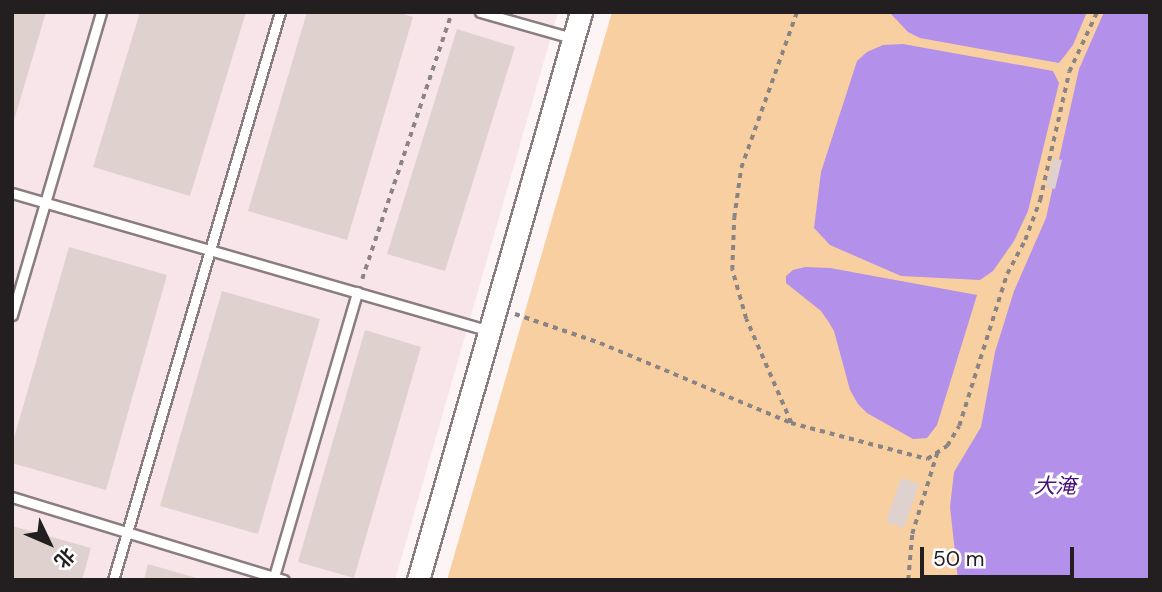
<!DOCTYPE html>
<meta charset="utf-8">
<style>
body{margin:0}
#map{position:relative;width:1162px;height:592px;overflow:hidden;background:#fdf4f6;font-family:"DM Sans","Noto Sans SC",sans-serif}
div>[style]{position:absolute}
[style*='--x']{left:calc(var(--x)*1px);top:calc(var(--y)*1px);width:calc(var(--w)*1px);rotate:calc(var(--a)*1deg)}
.built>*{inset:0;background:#f8e5e9}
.green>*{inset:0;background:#f8cfa1}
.water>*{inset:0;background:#b390e9}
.building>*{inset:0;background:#dfd1cd}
.path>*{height:3.5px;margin-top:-1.75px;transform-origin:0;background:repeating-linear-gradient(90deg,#8b8485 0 5px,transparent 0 10px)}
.roads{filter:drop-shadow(2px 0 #8a7d7f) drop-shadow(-2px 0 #8a7d7f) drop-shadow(0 2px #8a7d7f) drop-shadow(0 -2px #8a7d7f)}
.service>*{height:9px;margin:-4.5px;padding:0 4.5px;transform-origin:4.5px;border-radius:4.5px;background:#fff}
.tertiary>*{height:21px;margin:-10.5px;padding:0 10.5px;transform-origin:10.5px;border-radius:10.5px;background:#fff}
span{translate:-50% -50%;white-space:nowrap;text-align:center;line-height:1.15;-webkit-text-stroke:6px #fff;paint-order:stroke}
.water-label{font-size:21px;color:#471079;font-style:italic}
.frame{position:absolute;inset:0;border:14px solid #231e1f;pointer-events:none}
.north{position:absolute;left:14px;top:508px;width:70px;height:70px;-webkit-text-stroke:5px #fff;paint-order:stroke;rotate:134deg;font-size:19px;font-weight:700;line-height:28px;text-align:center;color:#231e1f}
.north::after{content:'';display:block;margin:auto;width:24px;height:32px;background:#231e1f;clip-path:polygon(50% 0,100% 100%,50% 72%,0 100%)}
.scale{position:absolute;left:920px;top:547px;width:154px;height:32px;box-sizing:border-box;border:4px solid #231e1f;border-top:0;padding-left:9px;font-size:21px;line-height:24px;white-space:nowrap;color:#231e1f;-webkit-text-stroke:5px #fff;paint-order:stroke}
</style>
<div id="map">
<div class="built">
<i style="clip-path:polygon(12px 12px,558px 12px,395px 580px,12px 580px)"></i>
</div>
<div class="green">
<i style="clip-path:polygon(612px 12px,1150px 12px,1150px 580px,447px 580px)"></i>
</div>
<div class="water">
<i style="clip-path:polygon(889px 12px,1087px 12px,1073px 45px,1059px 63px,920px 38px,908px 32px)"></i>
<i style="clip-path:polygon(1104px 12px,1150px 12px,1150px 580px,958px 580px,950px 507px,954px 472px,981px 427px,995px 352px,1014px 291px,1046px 218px,1079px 69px)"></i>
<i style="clip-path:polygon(903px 44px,1053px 71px,1059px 83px,1028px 211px,1014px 241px,993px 271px,980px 280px,901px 276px,830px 245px,814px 228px,821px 172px,857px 61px,867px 52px,883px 45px)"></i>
<i style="clip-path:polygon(805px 267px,830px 268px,977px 295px,937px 425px,927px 438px,913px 439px,867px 413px,858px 404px,850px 390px,834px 331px,828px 321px,821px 311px,786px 283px,786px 276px,793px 270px)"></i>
</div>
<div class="building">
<i style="clip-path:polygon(12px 12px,46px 12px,13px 124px,12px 124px)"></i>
<i style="clip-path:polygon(140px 12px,246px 12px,190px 196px,93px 167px)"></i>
<i style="clip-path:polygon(307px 12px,397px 12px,413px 17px,347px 240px,248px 211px)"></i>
<i style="clip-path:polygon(457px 29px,515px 47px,445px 271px,387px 254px)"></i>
<i style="clip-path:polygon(1053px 158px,1062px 160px,1055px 189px,1046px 187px)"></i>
<i style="clip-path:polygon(69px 247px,167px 275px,106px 490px,12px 463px,12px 445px)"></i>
<i style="clip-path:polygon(222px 291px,320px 319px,258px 534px,160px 506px)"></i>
<i style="clip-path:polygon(365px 330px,421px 347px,354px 578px,298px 562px)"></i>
<i style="clip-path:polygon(901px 478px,919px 484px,904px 528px,886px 522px)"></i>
<i style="clip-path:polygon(12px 526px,91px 548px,82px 580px,12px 580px)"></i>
<i style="clip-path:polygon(148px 564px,200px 579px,200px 580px,144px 580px)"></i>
</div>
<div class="path">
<i style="--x:362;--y:279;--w:282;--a:-71.4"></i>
<i style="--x:515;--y:314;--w:90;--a:18.8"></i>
<i style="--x:600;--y:343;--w:207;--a:22.7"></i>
<i style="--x:791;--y:423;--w:141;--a:14.8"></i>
<i style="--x:927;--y:459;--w:24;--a:-33"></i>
<i style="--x:947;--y:446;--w:23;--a:-59"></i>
<i style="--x:959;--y:426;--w:159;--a:-72.5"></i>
<i style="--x:1007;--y:274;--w:38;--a:-62"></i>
<i style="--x:1025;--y:240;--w:43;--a:-69.4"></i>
<i style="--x:1040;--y:200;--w:131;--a:-77.2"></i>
<i style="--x:1069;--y:72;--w:66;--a:-65"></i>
<i style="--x:791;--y:423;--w:113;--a:-113.4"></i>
<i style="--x:746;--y:319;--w:51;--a:-105.9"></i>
<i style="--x:732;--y:270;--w:52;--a:-87.8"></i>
<i style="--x:734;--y:218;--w:50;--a:-82"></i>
<i style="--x:741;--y:168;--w:166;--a:-70.3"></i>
<i style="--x:908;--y:580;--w:46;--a:-85"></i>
<i style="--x:912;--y:534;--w:85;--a:-72.8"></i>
</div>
<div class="roads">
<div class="service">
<i style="--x:480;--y:12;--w:96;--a:15.8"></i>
<i style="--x:12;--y:193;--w:497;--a:16.1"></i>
<i style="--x:12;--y:315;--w:316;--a:-73.6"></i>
<i style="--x:12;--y:497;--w:284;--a:17"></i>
<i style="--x:113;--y:580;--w:592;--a:-73.62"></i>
<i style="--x:273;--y:580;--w:300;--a:-73.7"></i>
</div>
<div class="tertiary">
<i style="--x:418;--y:580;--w:591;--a:-73.99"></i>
</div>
</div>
<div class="water-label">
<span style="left:1055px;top:486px">大淹</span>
</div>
<div class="frame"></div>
<div class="north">北</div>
<div class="scale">50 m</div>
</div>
